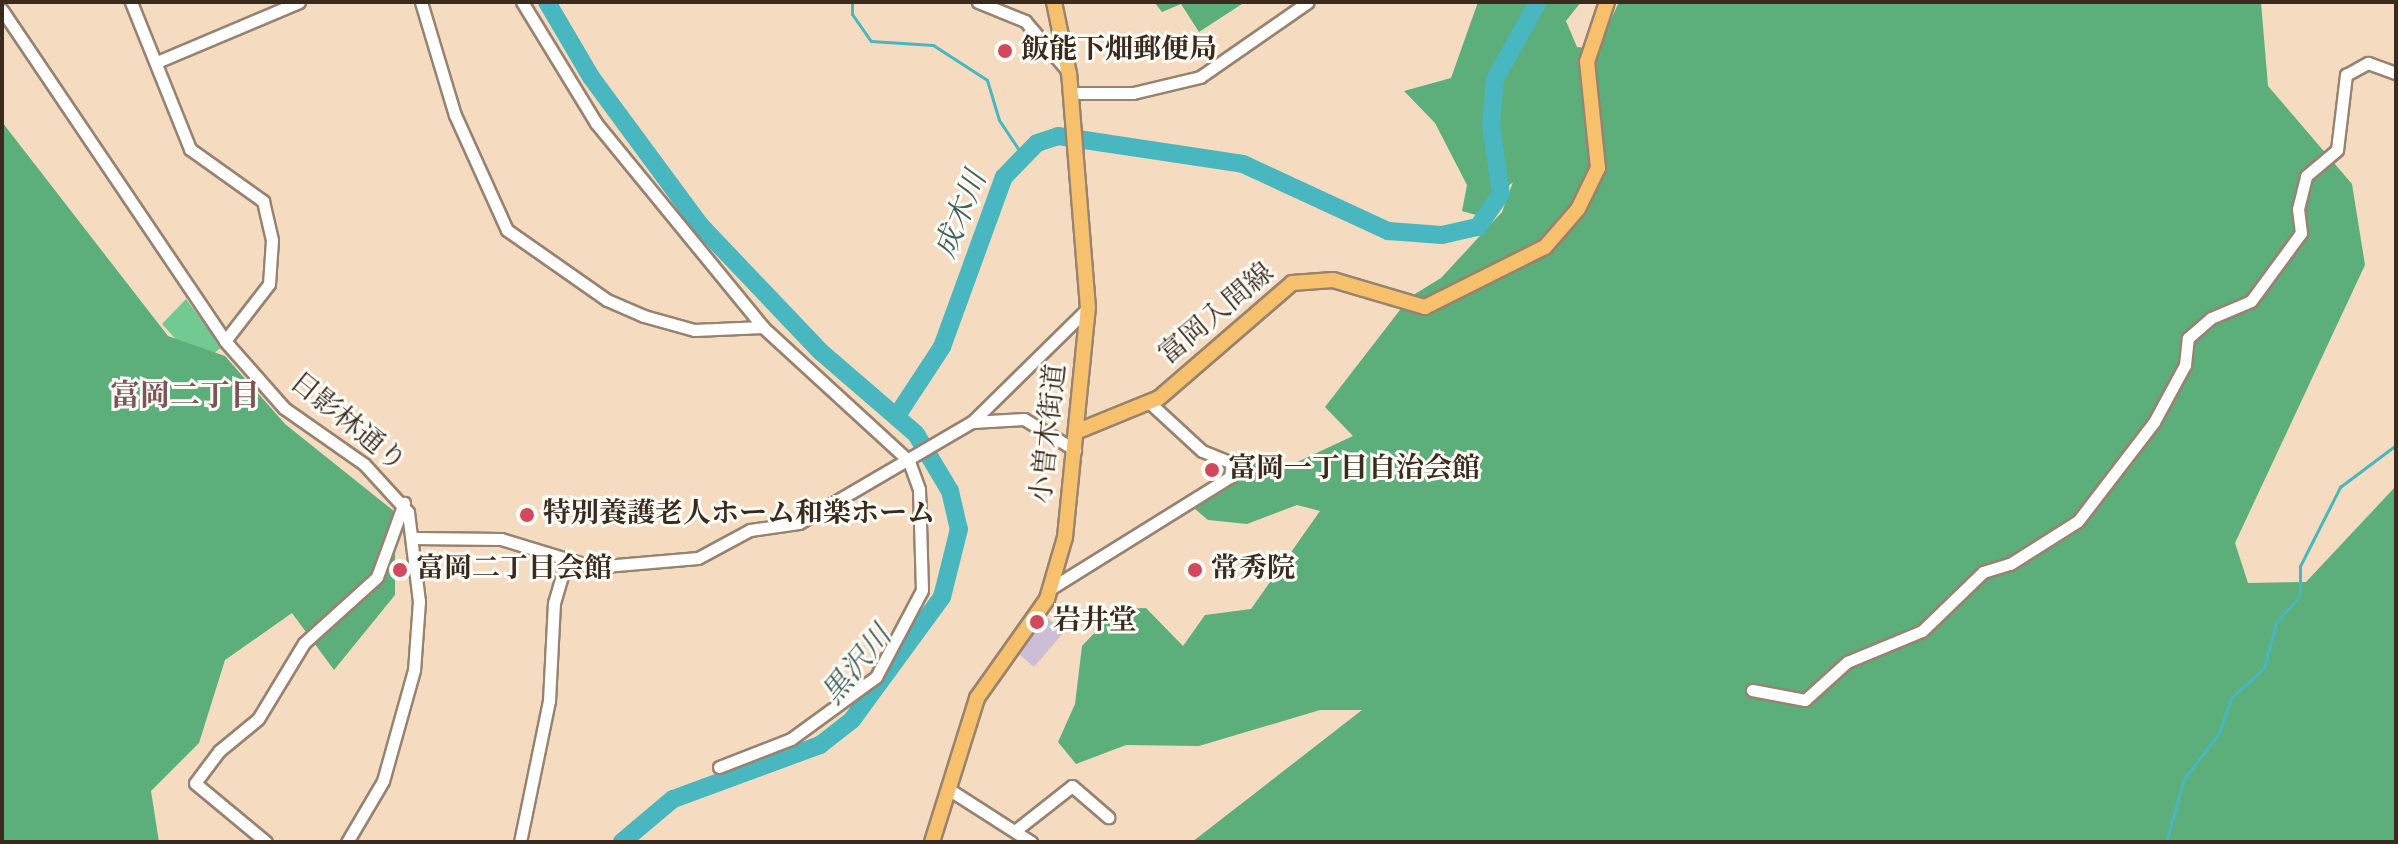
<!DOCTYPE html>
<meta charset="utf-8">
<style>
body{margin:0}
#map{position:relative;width:2398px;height:844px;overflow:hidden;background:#f5dcc1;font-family:"IM FELL English","Noto Serif JP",serif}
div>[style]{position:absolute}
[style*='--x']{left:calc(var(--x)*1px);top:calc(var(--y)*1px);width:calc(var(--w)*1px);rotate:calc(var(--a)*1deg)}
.industrial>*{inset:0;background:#ccbed4}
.green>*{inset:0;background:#70ca91}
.forest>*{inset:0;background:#5cae7b}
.stream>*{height:3px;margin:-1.5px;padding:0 1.5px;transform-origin:1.5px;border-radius:1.5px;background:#48b7bf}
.river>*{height:18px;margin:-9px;padding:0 9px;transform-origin:9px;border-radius:9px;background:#48b7bf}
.roads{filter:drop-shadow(2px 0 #988370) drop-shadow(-2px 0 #988370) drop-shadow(0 2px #988370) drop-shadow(0 -2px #988370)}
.minor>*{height:11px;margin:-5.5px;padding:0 5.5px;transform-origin:5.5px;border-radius:5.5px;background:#fff}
.major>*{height:14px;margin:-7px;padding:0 7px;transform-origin:7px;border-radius:7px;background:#f7c06c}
.dots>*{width:22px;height:22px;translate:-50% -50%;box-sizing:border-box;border:4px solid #fdfcf7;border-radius:50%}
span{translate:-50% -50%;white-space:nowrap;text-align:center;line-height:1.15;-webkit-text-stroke:6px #fdfcf7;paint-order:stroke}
.poi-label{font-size:28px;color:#3b2a1e;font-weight:700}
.left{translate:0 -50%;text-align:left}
.street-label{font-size:28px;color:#3b2a1e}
.water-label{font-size:30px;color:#40625e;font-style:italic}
.neighbourhood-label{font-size:30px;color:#7c545a;font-weight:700}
.frame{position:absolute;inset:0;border:4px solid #3b2a1e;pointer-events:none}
</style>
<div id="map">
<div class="industrial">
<i style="clip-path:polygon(1044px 615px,1064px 632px,1034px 667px,1014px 650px)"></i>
</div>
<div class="green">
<i style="clip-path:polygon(186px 299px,222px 347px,199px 365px,162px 324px)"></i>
</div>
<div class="forest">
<i style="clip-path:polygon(1154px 2px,1245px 2px,1199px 32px,1181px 4px,1162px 12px)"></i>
<i style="clip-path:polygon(1478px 2px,1581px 2px,1566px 21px,1577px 47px,1597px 49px,1619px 2px,2261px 2px,2268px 86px,2352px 184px,2365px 265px,2235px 543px,2248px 583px,2306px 582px,2396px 486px,2396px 842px,1192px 842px,1362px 710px,1320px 710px,1199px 746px,1126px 745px,1076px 764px,1058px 742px,1075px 704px,1082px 646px,1117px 609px,1146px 608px,1183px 646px,1205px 615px,1251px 609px,1320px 511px,1297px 505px,1247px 524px,1208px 520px,1195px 509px,1198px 491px,1249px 463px,1293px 464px,1353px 436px,1325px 407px,1410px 297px,1441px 278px,1502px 212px,1513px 182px,1476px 215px,1462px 211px,1467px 185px,1435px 123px,1404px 91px,1451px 78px)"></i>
<i style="clip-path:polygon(2px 122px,168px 336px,225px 356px,285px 424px,395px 512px,395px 595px,334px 670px,292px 613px,225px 660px,199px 743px,151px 791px,159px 842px,2px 842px)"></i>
</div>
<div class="stream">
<i style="--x:852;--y:2;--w:12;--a:90"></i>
<i style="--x:852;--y:14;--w:33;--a:55"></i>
<i style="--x:871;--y:41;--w:62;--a:3.7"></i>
<i style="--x:933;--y:45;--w:64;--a:32.9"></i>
<i style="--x:987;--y:80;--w:42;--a:73.3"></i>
<i style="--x:999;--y:120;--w:43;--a:56.3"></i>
<i style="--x:2166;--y:842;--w:66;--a:-74.1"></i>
<i style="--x:2184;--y:779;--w:58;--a:-52.7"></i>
<i style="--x:2219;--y:733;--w:37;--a:-71"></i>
<i style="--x:2231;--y:698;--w:45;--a:-42.3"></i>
<i style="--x:2264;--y:668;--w:47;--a:-75.1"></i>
<i style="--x:2276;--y:623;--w:37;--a:-49"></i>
<i style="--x:2300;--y:595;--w:29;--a:-90"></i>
<i style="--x:2300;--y:566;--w:89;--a:-63.1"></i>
<i style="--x:2340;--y:487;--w:70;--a:-36.9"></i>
</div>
<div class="river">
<i style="--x:547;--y:2;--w:87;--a:59.6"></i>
<i style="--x:591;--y:77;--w:184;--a:53.6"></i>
<i style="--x:700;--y:225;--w:175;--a:46.4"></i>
<i style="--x:821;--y:352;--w:125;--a:40.8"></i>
<i style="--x:916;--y:434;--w:66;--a:59.2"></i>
<i style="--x:950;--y:491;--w:39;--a:77"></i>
<i style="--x:959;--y:529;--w:70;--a:104"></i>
<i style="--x:942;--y:597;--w:152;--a:126.2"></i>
<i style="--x:852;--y:720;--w:41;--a:142"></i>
<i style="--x:820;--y:745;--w:157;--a:159.8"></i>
<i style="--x:673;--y:799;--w:67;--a:139.9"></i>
<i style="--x:898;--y:414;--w:80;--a:-56.7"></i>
<i style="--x:942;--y:347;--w:181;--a:-70"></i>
<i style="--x:1004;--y:177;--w:47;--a:-45.9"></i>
<i style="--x:1037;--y:143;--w:22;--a:-18"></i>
<i style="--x:1058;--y:136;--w:187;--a:8.6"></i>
<i style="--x:1243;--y:164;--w:160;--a:24.8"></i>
<i style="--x:1388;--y:231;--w:54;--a:4.2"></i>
<i style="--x:1442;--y:235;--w:37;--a:-13"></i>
<i style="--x:1478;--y:227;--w:40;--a:-55.1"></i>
<i style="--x:1501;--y:194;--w:70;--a:-98.2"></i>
<i style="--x:1491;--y:125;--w:46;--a:-85"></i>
<i style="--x:1495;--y:79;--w:88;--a:-60.8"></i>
</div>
<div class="roads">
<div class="minor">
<i style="--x:131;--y:2;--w:158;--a:68.1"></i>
<i style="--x:190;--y:149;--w:90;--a:35.5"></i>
<i style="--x:263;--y:201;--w:40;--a:77"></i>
<i style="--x:272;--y:240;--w:44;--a:93.9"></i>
<i style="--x:269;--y:284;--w:72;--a:127.7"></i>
<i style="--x:421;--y:2;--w:118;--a:73.3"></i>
<i style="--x:455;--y:115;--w:126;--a:65.7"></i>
<i style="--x:507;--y:230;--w:122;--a:35"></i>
<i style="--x:607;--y:300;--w:40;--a:23.4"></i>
<i style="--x:644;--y:316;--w:52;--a:15.6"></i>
<i style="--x:694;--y:330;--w:69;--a:-2.5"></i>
<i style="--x:763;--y:327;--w:264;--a:-129.3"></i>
<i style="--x:596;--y:123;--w:142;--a:-121.4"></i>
<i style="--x:978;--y:2;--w:51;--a:22"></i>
<i style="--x:1025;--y:21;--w:65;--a:49.4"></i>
<i style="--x:2;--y:10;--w:399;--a:56"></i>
<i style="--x:225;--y:341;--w:89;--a:48.6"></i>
<i style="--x:284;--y:408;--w:98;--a:35"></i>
<i style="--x:364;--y:464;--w:65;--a:47.5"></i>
<i style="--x:408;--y:512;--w:90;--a:83"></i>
<i style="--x:419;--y:601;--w:69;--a:94.1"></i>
<i style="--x:414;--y:670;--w:115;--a:105.6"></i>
<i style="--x:383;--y:781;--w:71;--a:120.5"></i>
<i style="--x:157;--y:62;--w:154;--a:-22.9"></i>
<i style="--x:1071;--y:93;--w:62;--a:0"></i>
<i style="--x:1133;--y:93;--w:69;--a:-13.4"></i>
<i style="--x:1200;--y:77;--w:131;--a:-34.8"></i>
<i style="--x:972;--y:422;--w:163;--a:-44.5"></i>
<i style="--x:414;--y:538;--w:87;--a:0.7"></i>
<i style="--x:501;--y:539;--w:96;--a:16.9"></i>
<i style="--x:593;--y:567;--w:105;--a:-4.9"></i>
<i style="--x:698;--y:558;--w:59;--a:-28.3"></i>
<i style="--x:750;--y:530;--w:49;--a:-8.1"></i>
<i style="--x:799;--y:523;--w:200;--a:-30.3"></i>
<i style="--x:972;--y:422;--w:52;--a:-3.3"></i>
<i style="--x:1024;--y:419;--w:60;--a:31.3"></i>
<i style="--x:1053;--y:587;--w:208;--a:-31.9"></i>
<i style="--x:1230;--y:477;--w:14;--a:-82"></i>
<i style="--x:1232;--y:463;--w:32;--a:-158"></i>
<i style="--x:1202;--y:451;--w:69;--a:-137.3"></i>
<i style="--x:1752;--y:690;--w:54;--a:10.7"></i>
<i style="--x:1805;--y:700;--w:57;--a:-42.1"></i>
<i style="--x:1847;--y:662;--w:81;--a:-22.5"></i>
<i style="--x:1922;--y:631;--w:85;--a:-44"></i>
<i style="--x:1983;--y:572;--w:28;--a:-17"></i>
<i style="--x:2010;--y:564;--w:80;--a:-32.3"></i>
<i style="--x:2078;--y:521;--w:125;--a:-52.5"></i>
<i style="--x:2154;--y:422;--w:65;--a:-61.5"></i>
<i style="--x:2185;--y:365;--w:27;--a:-84"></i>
<i style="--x:2188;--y:338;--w:30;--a:-41"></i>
<i style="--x:2211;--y:318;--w:43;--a:-23"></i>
<i style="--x:2251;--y:301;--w:84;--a:-53.7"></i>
<i style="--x:2301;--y:233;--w:24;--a:-97"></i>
<i style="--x:2298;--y:209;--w:34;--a:-76"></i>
<i style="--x:2306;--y:176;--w:40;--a:-40"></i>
<i style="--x:2337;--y:150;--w:76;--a:-83.2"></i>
<i style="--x:2346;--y:75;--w:25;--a:-29"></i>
<i style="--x:2368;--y:63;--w:30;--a:20"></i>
<i style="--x:719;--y:767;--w:77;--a:-21.3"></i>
<i style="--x:791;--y:739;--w:105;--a:-36.1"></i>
<i style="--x:876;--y:677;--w:98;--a:-62.1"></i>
<i style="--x:922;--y:590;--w:101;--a:-91.7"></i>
<i style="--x:919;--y:489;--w:30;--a:-110"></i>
<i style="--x:909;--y:461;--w:198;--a:-137.5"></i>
<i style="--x:953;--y:792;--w:93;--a:32.7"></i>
<i style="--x:1016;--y:830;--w:71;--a:-38.2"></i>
<i style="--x:1072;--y:786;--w:48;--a:40.7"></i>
<i style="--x:266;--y:842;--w:92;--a:-140.3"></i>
<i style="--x:195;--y:783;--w:40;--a:-53"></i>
<i style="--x:219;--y:751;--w:50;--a:-39.4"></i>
<i style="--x:258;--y:719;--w:89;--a:-58.8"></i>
<i style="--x:304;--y:643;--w:98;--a:-42.1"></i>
<i style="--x:377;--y:577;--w:79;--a:-70"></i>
<i style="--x:520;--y:842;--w:144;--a:-78.4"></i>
<i style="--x:549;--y:701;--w:98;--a:-87.1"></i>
<i style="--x:554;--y:603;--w:43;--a:-73.7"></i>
</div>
<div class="major">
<i style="--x:1078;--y:431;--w:87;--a:-22.2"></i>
<i style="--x:1159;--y:398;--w:176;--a:-40.8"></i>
<i style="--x:1292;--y:283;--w:41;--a:-4.2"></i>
<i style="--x:1333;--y:280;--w:96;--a:16.4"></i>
<i style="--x:1425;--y:307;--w:134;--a:-26.6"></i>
<i style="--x:1545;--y:247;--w:50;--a:-49"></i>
<i style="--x:1578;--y:209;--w:46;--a:-64"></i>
<i style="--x:1598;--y:168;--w:107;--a:-95.9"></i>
<i style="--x:1587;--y:62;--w:63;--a:-71.6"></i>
<i style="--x:932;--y:842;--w:151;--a:-72.6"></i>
<i style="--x:977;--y:698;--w:121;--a:-54.7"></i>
<i style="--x:1047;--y:599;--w:65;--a:-73.8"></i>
<i style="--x:1065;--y:537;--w:230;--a:-84.3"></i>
<i style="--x:1088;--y:308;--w:235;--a:-94.6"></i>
<i style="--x:1069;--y:74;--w:74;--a:-101.8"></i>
</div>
</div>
<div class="dots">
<i style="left:1005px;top:51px;background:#d1495b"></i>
<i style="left:1212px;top:470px;background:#d1495b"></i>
<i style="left:527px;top:515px;background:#d1495b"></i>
<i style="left:400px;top:570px;background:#d1495b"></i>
<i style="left:1195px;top:570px;background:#d1495b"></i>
<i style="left:1037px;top:622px;background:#d1495b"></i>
</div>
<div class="poi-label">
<span class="left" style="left:1021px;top:51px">飯能下畑郵便局</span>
<span class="left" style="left:1228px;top:470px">富岡一丁目自治会館</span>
<span class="left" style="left:543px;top:515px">特別養護老人ホーム和楽ホーム</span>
<span class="left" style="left:416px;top:570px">富岡二丁目会館</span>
<span class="left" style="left:1211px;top:570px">常秀院</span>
<span class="left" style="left:1053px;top:622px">岩井堂</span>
</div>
<div class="street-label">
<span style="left:1217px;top:315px;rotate:-40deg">富岡入間線</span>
<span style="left:347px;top:423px;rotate:39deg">日影林通り</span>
<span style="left:1050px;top:434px;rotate:-84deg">小曽木街道</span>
</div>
<div class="water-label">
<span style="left:962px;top:215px;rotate:-68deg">成木川</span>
<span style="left:858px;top:666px;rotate:-51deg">黒沢川</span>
</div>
<div class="neighbourhood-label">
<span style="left:185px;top:397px">富岡二丁目</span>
</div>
<div class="frame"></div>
</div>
